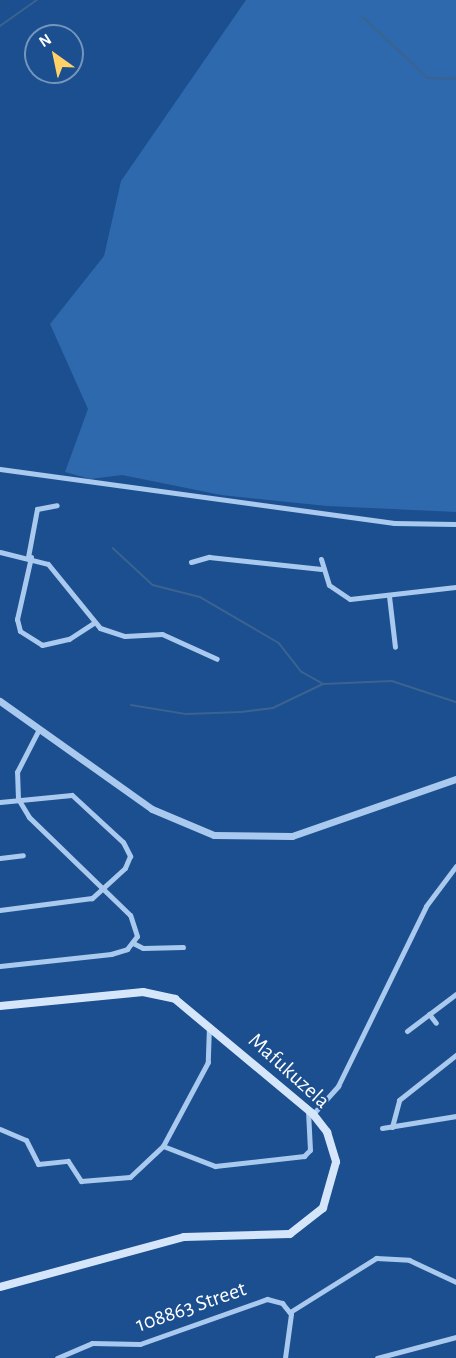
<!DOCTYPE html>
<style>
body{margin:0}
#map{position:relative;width:456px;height:1358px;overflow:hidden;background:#1b4f8f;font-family:"Alegreya Sans",sans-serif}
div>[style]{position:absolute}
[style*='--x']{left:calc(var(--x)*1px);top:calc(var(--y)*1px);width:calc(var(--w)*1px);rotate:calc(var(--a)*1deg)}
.green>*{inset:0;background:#2e69ad}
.stream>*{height:1.5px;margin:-0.75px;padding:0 0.75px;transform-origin:0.75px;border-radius:0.75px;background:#3c6290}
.minor>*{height:5px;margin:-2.5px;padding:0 2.5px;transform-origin:2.5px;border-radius:2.5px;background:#a9c9ee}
.tertiary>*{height:7px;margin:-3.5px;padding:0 3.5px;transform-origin:3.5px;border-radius:3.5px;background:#a9c9ee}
.secondary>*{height:8px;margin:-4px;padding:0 4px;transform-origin:4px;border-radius:4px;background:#d6e6fa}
span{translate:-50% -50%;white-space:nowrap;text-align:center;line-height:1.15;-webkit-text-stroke:4.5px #1b4f8f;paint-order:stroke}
.street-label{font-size:22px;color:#fff}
.north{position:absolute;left:24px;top:24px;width:60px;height:60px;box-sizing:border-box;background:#1b4f8f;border:2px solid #7695bc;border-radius:50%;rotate:327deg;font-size:16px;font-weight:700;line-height:24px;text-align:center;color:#fff}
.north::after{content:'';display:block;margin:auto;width:21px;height:27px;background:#ffd166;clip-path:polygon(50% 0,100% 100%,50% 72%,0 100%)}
</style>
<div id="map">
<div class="green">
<i style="clip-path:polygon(246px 0,456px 0,456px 512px,327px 506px,221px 495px,122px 475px,90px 479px,65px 472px,88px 409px,50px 324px,104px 256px,121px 181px)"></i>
</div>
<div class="stream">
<i style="--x:362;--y:16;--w:91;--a:43.2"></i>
<i style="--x:428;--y:78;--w:28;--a:2"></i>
<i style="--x:0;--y:26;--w:45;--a:-35.1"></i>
<i style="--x:113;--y:548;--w:54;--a:42.8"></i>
<i style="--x:153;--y:585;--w:49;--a:14.3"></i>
<i style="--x:200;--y:597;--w:91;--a:30.2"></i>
<i style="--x:279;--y:643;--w:37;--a:52"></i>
<i style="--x:302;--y:672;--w:23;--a:29"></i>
<i style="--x:131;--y:705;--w:56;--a:9.3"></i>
<i style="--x:186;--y:714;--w:55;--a:-2.1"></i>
<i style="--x:241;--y:712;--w:32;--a:-7"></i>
<i style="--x:273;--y:708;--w:55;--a:-25.6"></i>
<i style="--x:323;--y:684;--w:69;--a:-2.5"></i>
<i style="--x:392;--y:681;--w:67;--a:18.2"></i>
</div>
<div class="minor">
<i style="--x:0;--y:469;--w:398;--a:7.8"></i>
<i style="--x:394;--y:523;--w:62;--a:0.9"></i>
<i style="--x:0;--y:552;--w:49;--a:14"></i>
<i style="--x:48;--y:564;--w:82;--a:50.9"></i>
<i style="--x:100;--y:628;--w:26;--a:18"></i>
<i style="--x:125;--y:636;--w:37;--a:-3"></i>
<i style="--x:162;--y:634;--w:60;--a:24.4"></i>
<i style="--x:28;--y:557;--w:49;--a:-79.4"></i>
<i style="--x:37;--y:509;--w:20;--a:-11"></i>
<i style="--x:31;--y:557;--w:64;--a:102.7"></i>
<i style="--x:17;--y:619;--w:12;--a:76"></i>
<i style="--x:20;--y:631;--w:26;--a:32"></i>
<i style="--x:42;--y:645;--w:28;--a:-13"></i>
<i style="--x:69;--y:639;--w:30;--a:-33"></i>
<i style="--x:321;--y:559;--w:27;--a:73"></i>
<i style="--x:329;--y:585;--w:25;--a:34"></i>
<i style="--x:350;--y:599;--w:107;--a:-6.5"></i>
<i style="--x:191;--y:562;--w:19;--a:-16"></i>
<i style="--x:209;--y:557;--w:113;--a:6.1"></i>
<i style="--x:389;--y:596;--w:51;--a:83.3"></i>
<i style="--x:0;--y:802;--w:72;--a:-5.6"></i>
<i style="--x:72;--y:795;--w:69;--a:42.7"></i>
<i style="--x:123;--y:842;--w:16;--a:63"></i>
<i style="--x:130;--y:856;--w:13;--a:113"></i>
<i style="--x:125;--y:868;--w:45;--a:137.7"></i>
<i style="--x:92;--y:898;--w:93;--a:172.6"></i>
<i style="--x:0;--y:858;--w:23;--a:-7"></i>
<i style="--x:133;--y:943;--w:11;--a:27"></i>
<i style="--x:143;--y:948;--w:40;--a:-1.4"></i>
<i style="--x:0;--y:966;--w:112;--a:-6.2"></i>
<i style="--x:111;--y:954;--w:17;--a:-17"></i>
<i style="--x:127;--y:949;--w:16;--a:-52"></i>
<i style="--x:137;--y:936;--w:22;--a:-108"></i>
<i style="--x:130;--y:915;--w:141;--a:-135.9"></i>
<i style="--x:29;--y:817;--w:21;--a:-121"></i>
<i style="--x:18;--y:799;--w:27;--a:-92"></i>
<i style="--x:17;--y:772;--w:48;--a:-62.9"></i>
<i style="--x:429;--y:1014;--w:11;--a:52"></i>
<i style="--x:209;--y:1026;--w:36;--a:92"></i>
<i style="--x:208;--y:1062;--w:95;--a:118.2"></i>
<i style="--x:163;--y:1146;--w:56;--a:21"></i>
<i style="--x:215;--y:1166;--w:90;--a:-6.4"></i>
<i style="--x:304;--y:1156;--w:8;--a:-45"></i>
<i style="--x:310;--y:1150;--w:40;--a:-92.9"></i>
<i style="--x:407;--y:1031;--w:61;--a:-37.1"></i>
<i style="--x:313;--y:1114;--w:38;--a:-48"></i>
<i style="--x:338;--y:1086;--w:200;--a:-63.9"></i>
<i style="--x:426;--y:906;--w:50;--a:-53.1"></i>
<i style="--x:392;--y:1127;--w:28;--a:-75"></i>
<i style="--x:399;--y:1100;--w:73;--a:-38.3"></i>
<i style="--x:382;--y:1128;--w:75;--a:-9.2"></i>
<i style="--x:0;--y:1129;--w:28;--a:23"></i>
<i style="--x:26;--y:1140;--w:27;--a:63"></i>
<i style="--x:38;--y:1164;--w:30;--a:-6"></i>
<i style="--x:68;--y:1161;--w:24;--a:57"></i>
<i style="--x:81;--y:1181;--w:49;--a:-4.7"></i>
<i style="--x:130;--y:1177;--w:45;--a:-43.2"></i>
<i style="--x:290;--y:1312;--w:102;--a:-32.1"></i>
<i style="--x:376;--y:1258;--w:33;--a:3"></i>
<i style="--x:409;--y:1260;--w:52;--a:25.1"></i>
<i style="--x:57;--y:1358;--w:38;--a:-23"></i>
<i style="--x:92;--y:1343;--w:48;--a:1.2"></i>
<i style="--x:140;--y:1344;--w:135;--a:-19.5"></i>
<i style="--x:267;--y:1299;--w:16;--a:15"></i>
<i style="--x:282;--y:1303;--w:14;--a:51"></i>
<i style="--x:291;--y:1314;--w:44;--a:97.8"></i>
<i style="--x:377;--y:1358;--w:82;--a:-14.9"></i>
</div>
<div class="tertiary">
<i style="--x:0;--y:701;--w:186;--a:35.4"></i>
<i style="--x:152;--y:809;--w:67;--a:22.8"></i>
<i style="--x:214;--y:835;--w:78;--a:0.7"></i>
<i style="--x:292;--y:836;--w:174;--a:-19.2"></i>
</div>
<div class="secondary">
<i style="--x:0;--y:1006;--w:144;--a:-5.6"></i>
<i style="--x:143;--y:992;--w:33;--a:12"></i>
<i style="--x:175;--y:999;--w:180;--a:39.8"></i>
<i style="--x:313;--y:1114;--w:23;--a:52"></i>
<i style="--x:327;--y:1132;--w:31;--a:73"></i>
<i style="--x:336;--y:1162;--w:48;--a:105.8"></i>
<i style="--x:323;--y:1208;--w:42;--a:141.8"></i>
<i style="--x:290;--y:1234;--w:106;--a:178.4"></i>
<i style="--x:184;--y:1237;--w:191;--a:164.8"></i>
</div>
<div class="street-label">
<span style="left:289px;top:1071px;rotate:42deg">Mafukuzela</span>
<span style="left:191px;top:1307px;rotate:-19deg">108863 Street</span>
</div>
<div class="north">N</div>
</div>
